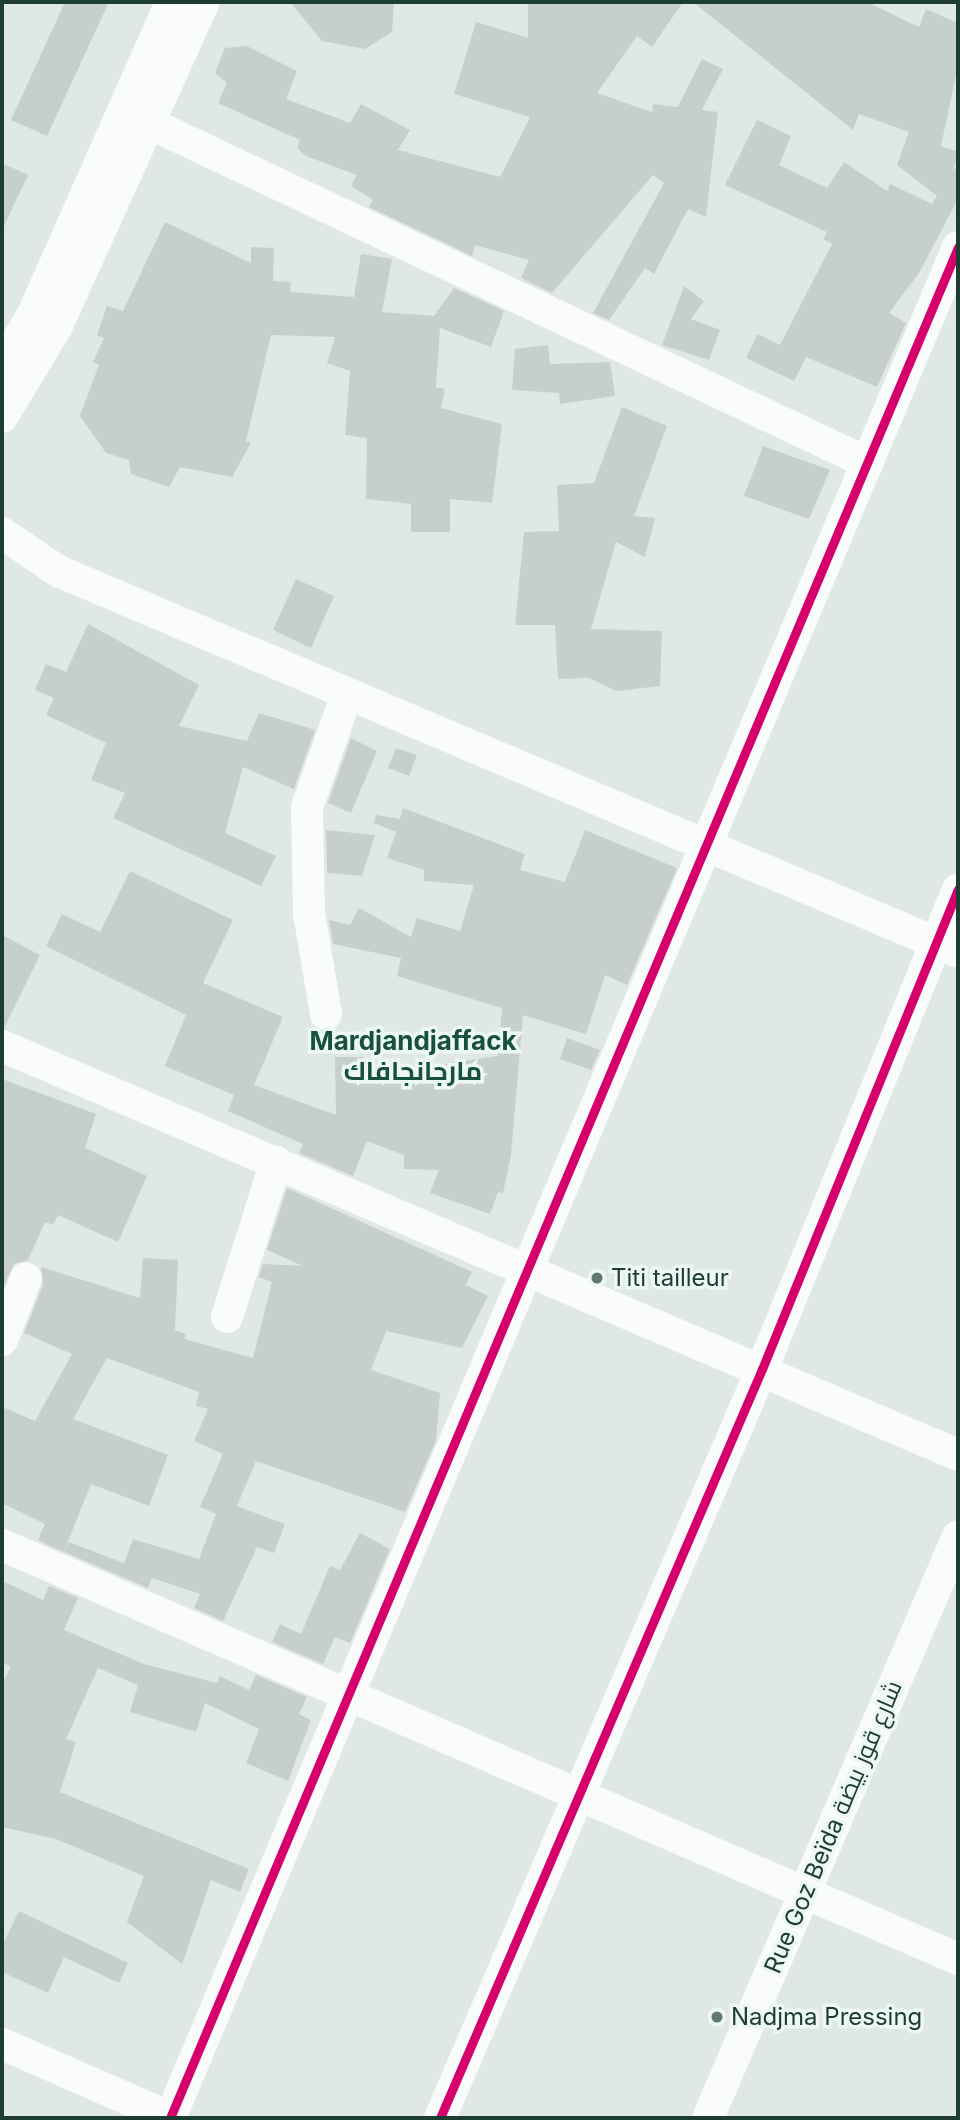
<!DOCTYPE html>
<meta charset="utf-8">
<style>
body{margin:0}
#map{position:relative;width:960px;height:2120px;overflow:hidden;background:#e0e8e4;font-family:Inter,Cairo,sans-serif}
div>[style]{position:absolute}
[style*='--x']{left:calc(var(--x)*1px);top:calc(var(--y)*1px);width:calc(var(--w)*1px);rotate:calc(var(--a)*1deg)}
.building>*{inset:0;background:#c7cfcb}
.minor>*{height:32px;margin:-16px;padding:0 16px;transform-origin:16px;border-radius:16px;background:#fafcfb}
.cycleway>*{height:9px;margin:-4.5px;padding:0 4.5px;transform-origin:4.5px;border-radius:4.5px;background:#d6006c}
.dots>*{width:19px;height:19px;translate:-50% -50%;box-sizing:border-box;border:4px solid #eef8f2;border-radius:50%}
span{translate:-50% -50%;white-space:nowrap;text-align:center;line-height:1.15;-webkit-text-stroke:7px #eef8f2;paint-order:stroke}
.poi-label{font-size:24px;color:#1d3c33}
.left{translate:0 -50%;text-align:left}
.street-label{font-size:24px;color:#1d3c33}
.neighbourhood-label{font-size:26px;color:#175040;font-weight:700}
.frame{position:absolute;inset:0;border:4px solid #1d3c33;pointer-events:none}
</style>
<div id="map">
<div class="building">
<i style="clip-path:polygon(65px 2px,109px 2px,47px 136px,11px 120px)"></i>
<i style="clip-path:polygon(290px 2px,394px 2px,392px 32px,365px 49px,322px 41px)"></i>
<i style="clip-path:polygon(528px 2px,683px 2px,652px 47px,637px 36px,597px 93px,652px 112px,653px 104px,678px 107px,702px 59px,723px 69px,702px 110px,718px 112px,706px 217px,688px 209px,654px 274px,645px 268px,609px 320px,593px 313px,664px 183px,653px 175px,552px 293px,521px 278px,529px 260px,475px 245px,472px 256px,369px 207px,373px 200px,351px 186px,357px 175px,306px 156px,297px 148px,300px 140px,218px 103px,227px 83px,215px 73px,225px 48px,247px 46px,297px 71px,286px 99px,350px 123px,361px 104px,410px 130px,398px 150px,500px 177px,530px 117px,454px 94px,476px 22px,528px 38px)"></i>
<i style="clip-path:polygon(693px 2px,867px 2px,919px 27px,926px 9px,958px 23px,958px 66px,941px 146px,958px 152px,953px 171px,958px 165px,958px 199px,919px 273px,889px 313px,906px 323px,877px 387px,806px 357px,794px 381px,746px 358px,758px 334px,780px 345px,832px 244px,823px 239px,827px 232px,725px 185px,757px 120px,791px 136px,779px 165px,827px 188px,844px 162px,887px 191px,890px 184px,932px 204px,937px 196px,897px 165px,909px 132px,859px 114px,853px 130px)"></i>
<i style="clip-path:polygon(2px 163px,28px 175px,2px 230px)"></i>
<i style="clip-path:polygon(165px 222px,251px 263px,251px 247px,274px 248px,273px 281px,291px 282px,290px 292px,354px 297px,361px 254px,392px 259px,382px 312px,434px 316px,454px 288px,504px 311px,491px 347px,440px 328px,436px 387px,445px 389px,441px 408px,502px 424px,492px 503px,450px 499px,450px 532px,411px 532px,411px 504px,366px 499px,367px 438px,345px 435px,350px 371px,327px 363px,335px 337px,271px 335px,246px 441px,251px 443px,232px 477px,180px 467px,169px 487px,131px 474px,129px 460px,106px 453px,80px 416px,99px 365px,93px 362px,104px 338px,97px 335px,107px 306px,123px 311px)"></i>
<i style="clip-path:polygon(684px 286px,704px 301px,691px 319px,720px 330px,709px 360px,662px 345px)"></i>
<i style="clip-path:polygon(548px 345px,550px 364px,610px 362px,615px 396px,560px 404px,559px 393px,512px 390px,515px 349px)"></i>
<i style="clip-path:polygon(622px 407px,667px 426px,634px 516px,655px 518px,645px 557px,616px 542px,591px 629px,662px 631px,660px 686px,616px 691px,589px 678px,558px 679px,555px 625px,515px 625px,524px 532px,559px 531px,557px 485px,594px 483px)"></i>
<i style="clip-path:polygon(763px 446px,830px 470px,809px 519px,744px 496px)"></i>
<i style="clip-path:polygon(296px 579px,334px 596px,311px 648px,273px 630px)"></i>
<i style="clip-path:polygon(88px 624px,199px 685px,179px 726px,247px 741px,259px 713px,315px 730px,294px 789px,243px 767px,225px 833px,276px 856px,261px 886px,113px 818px,125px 793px,91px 780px,106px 743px,46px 715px,54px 698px,35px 690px,46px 664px,66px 672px)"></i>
<i style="clip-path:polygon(351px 738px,377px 751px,351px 813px,328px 803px)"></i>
<i style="clip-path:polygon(396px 748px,417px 755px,409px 776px,388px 768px)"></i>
<i style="clip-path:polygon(403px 808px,525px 854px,520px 870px,565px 882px,585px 830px,677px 868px,627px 985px,605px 975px,586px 1034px,523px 1015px,511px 1155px,503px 1193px,498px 1192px,490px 1214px,430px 1193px,439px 1170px,404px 1169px,404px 1155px,367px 1141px,353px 1176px,299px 1153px,303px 1144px,228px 1111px,234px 1095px,165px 1066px,186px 1015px,46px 946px,62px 914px,100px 932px,130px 871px,233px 920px,203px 983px,283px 1017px,254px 1085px,336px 1115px,335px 1057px,364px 1057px,365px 1076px,447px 1081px,444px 1064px,498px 1056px,502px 1008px,397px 976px,401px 958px,333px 944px,329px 920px,350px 925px,359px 908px,411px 937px,417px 918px,460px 931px,474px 885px,424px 881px,424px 870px,387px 858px,396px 832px,374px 823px,376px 815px,400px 819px)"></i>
<i style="clip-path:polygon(326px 830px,375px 835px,362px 876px,327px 873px)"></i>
<i style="clip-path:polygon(2px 935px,40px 955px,4px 1028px,2px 1028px)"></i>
<i style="clip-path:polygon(567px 1038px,600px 1050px,591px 1070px,560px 1059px)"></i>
<i style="clip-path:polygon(2px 1079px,96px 1114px,85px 1148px,147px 1176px,118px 1242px,58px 1215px,53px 1225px,45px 1222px,28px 1260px,14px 1264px,2px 1290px)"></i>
<i style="clip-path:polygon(287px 1188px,472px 1272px,466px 1285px,488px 1296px,462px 1348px,386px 1331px,371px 1370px,440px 1393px,436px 1440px,405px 1512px,256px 1461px,237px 1506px,285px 1524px,274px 1553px,257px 1547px,223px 1621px,194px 1608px,200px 1594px,152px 1578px,148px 1588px,64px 1552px,69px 1542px,124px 1563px,133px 1539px,199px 1559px,216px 1514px,200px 1507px,223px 1454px,194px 1441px,208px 1409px,196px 1406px,199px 1392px,107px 1358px,73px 1419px,168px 1455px,149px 1506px,91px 1484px,64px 1552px,38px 1540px,45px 1524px,2px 1503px,2px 1407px,35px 1421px,72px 1354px,24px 1333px,43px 1285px,41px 1267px,140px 1298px,143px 1258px,178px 1260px,175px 1330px,186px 1334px,184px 1339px,253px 1358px,272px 1282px,259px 1277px,263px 1264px,303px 1266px,267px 1250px)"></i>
<i style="clip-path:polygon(360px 1533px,390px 1549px,350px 1643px,335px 1637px,323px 1664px,272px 1642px,280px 1624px,301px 1634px,330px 1566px,340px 1570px)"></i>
<i style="clip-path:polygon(2px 1581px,43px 1600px,49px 1586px,78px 1598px,64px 1630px,144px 1664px,217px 1683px,220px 1676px,249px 1690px,256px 1675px,307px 1697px,299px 1714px,311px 1720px,288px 1781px,246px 1763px,259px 1729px,205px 1703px,196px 1732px,130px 1712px,138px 1685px,98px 1668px,66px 1739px,76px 1742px,60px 1792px,249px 1869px,240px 1892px,211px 1880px,182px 1964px,127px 1922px,144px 1876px,56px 1839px,2px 1827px,2px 1684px,11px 1667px,2px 1662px)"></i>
<i style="clip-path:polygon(19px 1911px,128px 1963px,119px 1983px,64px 1957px,48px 1993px,2px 1972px,2px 1946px)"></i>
</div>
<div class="minor">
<i style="--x:149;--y:123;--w:795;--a:25.31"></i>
<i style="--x:2;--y:366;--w:61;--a:-59.2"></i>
<i style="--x:33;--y:314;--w:341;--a:-66.1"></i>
<i style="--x:2;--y:417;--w:104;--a:-58.8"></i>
<i style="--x:56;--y:328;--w:358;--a:-65.6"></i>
<i style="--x:2;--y:533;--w:68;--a:34.2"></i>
<i style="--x:58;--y:571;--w:977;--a:22.94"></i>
<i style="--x:326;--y:1014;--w:101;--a:-99.6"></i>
<i style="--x:309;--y:914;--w:107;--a:-91.1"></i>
<i style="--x:307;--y:807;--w:120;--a:-70.5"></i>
<i style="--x:2;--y:1046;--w:1040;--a:23.16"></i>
<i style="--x:227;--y:1317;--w:163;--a:-72.5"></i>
<i style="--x:2;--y:1340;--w:66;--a:-68.8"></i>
<i style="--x:2;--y:1545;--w:1042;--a:23.42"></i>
<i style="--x:2;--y:2044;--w:184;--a:23.6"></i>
<i style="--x:170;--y:2118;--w:2030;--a:-67.16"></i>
<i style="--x:440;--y:2118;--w:815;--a:-66.74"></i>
<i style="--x:762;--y:1369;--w:518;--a:-67.79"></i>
<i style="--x:708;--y:2118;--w:633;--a:-66.75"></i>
</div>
<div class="cycleway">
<i style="--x:170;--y:2118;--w:2030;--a:-67.16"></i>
<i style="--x:440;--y:2118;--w:815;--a:-66.74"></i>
<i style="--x:762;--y:1369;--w:518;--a:-67.79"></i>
</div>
<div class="dots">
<i style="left:597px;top:1278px;background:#617871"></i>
<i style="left:717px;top:2017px;background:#617871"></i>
</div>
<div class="poi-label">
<span class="left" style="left:611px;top:1278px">Titi tailleur</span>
<span class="left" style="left:731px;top:2017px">Nadjma Pressing</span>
</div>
<div class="street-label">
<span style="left:833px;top:1827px;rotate:-67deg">Rue Goz Beïda شارع قوز بيضة</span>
</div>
<div class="neighbourhood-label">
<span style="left:413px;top:1056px">Mardjandjaffack<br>مارجانجافاك</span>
</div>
<div class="frame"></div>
</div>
